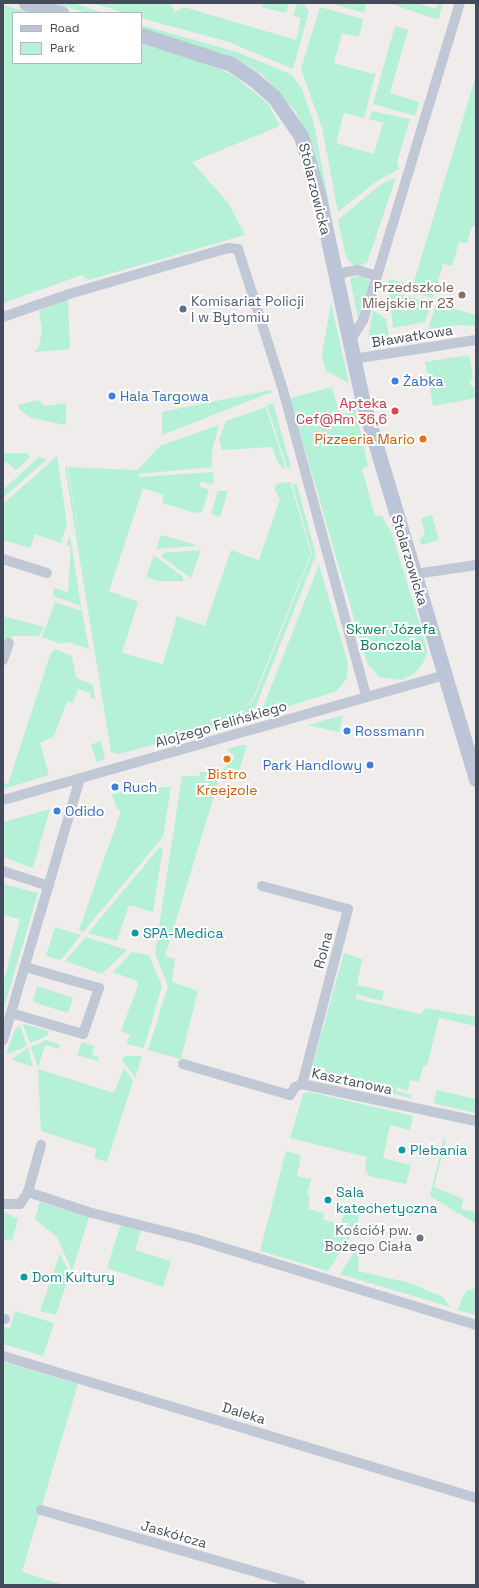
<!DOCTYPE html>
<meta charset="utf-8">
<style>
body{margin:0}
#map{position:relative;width:479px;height:1588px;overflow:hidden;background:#efeceb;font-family:"Space Grotesk",sans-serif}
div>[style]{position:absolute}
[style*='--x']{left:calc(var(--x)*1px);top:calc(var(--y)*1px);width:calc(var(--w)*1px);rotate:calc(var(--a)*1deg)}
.green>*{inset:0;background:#b5f1d6}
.street>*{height:10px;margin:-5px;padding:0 5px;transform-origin:5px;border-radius:5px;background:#c0c8d5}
.secondary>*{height:15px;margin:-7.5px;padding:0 7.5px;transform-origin:7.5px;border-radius:7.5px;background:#bcc5d7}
.dots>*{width:11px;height:11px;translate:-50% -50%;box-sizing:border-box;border:2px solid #fff;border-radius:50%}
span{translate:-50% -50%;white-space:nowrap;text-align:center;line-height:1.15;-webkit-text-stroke:4px #fff;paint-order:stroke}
.street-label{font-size:14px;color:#434b5a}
.education-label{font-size:14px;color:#785e54}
.right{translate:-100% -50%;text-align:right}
.service-label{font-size:14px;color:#4e5e75}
.left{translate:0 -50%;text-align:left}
.shop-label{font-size:14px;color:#366cbe}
.health-label{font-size:14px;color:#be3a42}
.food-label{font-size:14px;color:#c56008}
.park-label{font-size:14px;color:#107f59}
.culture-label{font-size:14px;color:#0d838f}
.worship-label{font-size:14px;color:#5b616d}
.frame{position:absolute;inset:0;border:4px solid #434b5a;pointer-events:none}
.legend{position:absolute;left:12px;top:12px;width:130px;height:52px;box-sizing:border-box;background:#fff;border:1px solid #b4b7bd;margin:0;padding:5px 7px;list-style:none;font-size:12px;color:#434b5a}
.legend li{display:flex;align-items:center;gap:8px;height:20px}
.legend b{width:20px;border:1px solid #b4b7bd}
</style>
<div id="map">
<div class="green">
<i style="clip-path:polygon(53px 3px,73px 3px,104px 13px,87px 13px)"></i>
<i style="clip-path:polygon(92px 3px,170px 3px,175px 12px,184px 7px,296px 40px,301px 18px,293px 15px,297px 3px,304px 4px,309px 12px,293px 69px,229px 42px,141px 18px,141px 13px,125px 13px)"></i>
<i style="clip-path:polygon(263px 3px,289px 3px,286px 13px,262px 7px)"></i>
<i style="clip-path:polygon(330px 3px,366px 3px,364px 13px)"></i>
<i style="clip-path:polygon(389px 3px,416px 3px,436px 9px,438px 3px,443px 3px,439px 18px,435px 19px)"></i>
<i style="clip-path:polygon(3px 5px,33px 13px,13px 13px,13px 63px,141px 63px,141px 44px,212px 65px,236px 77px,268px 104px,280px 126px,192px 162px,229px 204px,245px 235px,88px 280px,82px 275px,3px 303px)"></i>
<i style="clip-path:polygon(320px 7px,363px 19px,359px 37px,342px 33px,334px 63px,373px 74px,376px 72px,364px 118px,344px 113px,336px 143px,374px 154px,383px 123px,369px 119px,372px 111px,410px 119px,397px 162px,399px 169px,377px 181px,338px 212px,322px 128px,301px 69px)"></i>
<i style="clip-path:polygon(141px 25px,237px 52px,292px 75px,302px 89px,313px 120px,332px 219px,313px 147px,296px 112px,263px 75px,235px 58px,141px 29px)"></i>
<i style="clip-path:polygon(395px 26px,408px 30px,390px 93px,419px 102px,415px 116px,373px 104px)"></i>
<i style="clip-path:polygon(476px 76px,476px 227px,472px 226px,467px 243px,459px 242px,452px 266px,443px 264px,433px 298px,387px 285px,389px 279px,413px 285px)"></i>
<i style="clip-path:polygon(396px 177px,367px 263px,354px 266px,346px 257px,338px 220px,380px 185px)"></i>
<i style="clip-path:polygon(360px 276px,371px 281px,358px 319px,350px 278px)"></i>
<i style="clip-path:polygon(389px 291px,432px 303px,425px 322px,393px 328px)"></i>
<i style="clip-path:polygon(63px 300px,68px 300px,70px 349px,34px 352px,39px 347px,42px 330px,39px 311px)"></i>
<i style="clip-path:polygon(331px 303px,349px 383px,326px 371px,322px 355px)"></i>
<i style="clip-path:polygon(436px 304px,476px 315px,476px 326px,458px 325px,428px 330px)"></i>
<i style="clip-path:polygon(373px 310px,386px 319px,389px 334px,385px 339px,373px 341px,368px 338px)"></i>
<i style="clip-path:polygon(469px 355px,473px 378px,469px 383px,475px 389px,476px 398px,433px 406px,425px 362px)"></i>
<i style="clip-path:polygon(332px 387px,341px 419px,354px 402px,368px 466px,362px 469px,375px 516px,382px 516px,392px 534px,425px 641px,427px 652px,423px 663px,415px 673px,401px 680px,379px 677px,367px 663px,290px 398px)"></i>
<i style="clip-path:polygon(271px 390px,272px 392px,162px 435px,162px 412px)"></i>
<i style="clip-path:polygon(38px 400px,45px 406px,66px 403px,66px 425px,31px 418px,19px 409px,19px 405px)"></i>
<i style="clip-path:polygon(273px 403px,291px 467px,287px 468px,267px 405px)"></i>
<i style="clip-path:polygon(266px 407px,285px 467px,284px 469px,278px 463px,272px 447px,222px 450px,219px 439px,226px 421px)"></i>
<i style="clip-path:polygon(219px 425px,212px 451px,212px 467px,138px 474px,140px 477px,213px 472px,214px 481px,212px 485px,201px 481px,199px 486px,209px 490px,202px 512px,195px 513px,162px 503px,164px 495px,143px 488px,109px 591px,138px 602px,122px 653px,163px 664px,177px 616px,205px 626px,231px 550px,259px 560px,280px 499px,274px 489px,277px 484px,290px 482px,311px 553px,252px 701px,245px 706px,253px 702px,312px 553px,292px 483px,297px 485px,316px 555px,255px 708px,238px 721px,168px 740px,165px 734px,160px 736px,160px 743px,119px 754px,111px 752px,65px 468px,67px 466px,88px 588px,68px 467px,137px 470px,160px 446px)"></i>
<i style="clip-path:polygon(3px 453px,28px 453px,29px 458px,16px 470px,7px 462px,3px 465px)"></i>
<i style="clip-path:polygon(57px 456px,67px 524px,61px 543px,35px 534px,30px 548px,3px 540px,3px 504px)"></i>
<i style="clip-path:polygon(39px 457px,47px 459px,3px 498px,3px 490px)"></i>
<i style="clip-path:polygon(218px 491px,228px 491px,220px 517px,211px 514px)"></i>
<i style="clip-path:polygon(432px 515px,439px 540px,421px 545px,420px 540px,425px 534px,421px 518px)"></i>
<i style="clip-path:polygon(161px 535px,194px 544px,195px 546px,156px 549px)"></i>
<i style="clip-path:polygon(70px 536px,81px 606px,54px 596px,53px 593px,54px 588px,68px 592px,71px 547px,66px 545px)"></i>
<i style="clip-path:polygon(201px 550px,191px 578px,162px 557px,163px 553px)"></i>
<i style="clip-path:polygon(154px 555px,183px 577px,183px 581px,158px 581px,146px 577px)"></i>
<i style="clip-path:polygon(319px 565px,348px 663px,347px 678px,337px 691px,260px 715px)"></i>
<i style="clip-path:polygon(55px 602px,82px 611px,89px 649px,68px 642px,61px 644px,42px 637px)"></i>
<i style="clip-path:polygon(3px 616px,44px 627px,39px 636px,12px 636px,9px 643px,3px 641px)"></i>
<i style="clip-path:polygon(55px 649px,72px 656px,76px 678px,93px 685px,95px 699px,90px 697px,91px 693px,78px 689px,73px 703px,67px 701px,54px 736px,40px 743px,49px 775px,3px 789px,3px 782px,8px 784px,50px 655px)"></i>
<i style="clip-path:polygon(343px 715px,339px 732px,308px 725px)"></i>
<i style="clip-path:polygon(101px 740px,105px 759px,97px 762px,91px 745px)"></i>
<i style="clip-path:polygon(242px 745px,247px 745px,239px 771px,231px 768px,229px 775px,223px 773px,219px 780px,165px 956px,175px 959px,172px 982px,198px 991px,181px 1059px,148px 1050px,168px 986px,155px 953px,182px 776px,199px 776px,200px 772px,213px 772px,213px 769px,220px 773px,235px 757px,227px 749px)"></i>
<i style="clip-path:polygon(171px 787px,163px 837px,83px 932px,79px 930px,121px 811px,117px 809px,112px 795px,126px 790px,127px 793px,143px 793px,143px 788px)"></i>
<i style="clip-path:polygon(50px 809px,33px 868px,3px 857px,3px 822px)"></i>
<i style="clip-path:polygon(163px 847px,153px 912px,129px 905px,117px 941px,88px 933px,159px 848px)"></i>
<i style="clip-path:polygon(3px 884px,38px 893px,3px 1011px,3px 984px,20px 919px,3px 915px)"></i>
<i style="clip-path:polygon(55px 927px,81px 935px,61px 960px,46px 956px)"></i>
<i style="clip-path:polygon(86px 937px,127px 950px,102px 974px,65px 961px)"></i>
<i style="clip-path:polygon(132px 952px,149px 955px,162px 986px,144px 1048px,126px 1044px,130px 1035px,121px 1031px,138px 985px,137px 981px,113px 972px)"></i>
<i style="clip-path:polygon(344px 953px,362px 959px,357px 985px,384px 991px,382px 1001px,356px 994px,356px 999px,420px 1014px,426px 1008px,476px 1017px,476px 1026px,439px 1018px,427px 1065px,423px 1067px,419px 1082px,410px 1080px,408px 1091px,397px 1087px,396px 1091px,412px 1095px,411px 1098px,310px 1074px)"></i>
<i style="clip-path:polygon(37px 986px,73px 998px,68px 1013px,33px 1002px)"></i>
<i style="clip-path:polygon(23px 1024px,24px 1024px,49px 1031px,47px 1036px,30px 1043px)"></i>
<i style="clip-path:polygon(20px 1025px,27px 1046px,6px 1055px,15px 1029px)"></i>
<i style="clip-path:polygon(46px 1040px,60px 1045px,59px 1049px,45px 1045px,38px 1068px,31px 1047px)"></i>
<i style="clip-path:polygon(82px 1042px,94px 1046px,92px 1055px,99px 1057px,98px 1061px,77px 1055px)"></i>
<i style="clip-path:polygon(28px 1048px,33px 1067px,11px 1059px)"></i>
<i style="clip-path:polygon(124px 1056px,142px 1056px,135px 1078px,122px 1060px)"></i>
<i style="clip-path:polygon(124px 1068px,133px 1081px,107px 1162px,94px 1158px,97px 1149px,41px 1131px,38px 1069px,114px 1093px)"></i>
<i style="clip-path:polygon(437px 1090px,476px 1099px,476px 1113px,433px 1103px)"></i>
<i style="clip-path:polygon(309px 1092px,413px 1116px,410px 1130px,390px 1125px,383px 1158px,411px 1165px,406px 1184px,369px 1176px,365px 1169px,367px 1157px,290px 1138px,303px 1094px)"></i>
<i style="clip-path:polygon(444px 1138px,446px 1139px,434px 1187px,463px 1199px,461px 1209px,476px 1212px,476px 1224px,430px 1196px)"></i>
<i style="clip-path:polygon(286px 1151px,301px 1155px,297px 1176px,311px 1179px,307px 1196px,310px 1197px,308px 1209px,324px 1213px,323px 1220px,341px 1224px,347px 1204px,362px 1205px,356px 1228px,328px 1271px,260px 1251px)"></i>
<i style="clip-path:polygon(40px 1202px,89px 1217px,72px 1271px,57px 1237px,35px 1219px)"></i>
<i style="clip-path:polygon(3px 1212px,18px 1219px,12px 1241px,3px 1239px)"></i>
<i style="clip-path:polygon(124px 1225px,142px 1227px,135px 1250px,171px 1261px,163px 1287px,107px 1268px,120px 1227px)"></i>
<i style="clip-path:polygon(359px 1249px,358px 1271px,410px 1283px,443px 1297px,450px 1307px,340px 1274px,355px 1250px)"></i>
<i style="clip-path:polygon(60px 1254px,70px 1273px,56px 1315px,40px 1311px)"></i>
<i style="clip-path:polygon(476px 1288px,476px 1315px,457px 1310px,466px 1291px)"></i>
<i style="clip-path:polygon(15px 1311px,54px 1323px,43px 1356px,3px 1344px,4px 1327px,10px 1329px)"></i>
<i style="clip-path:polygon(3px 1362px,78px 1384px,22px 1572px,64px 1585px,3px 1585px)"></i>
</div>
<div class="street">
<i style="--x:336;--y:277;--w:11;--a:-27"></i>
<i style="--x:346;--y:272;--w:12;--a:-9"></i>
<i style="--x:358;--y:270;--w:20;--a:18"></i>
<i style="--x:3;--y:317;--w:70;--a:-19.2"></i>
<i style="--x:69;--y:294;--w:122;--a:-16.2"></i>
<i style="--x:186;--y:260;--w:45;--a:-15.6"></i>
<i style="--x:229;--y:248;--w:9;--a:6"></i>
<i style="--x:238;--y:249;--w:148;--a:72.3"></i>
<i style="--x:283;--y:390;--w:317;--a:74.8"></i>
<i style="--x:350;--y:341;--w:25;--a:-58"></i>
<i style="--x:363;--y:320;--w:19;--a:-72"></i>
<i style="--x:369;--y:302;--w:313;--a:-73.1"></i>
<i style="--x:353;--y:359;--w:124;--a:-8.8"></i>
<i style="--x:3;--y:559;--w:46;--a:17.7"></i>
<i style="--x:415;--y:574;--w:62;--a:-8.4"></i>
<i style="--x:3;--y:660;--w:18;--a:-71"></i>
<i style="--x:3;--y:800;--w:460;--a:-15.8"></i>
<i style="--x:3;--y:871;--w:48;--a:18.1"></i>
<i style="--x:262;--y:886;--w:89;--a:15"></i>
<i style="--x:348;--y:909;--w:181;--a:104.7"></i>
<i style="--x:11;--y:1013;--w:75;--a:16.3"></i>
<i style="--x:83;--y:1034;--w:49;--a:-70.8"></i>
<i style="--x:99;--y:988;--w:77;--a:-164.2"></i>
<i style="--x:3;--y:1040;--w:273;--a:-73.6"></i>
<i style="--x:183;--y:1064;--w:111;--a:16.2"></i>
<i style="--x:290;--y:1095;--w:9;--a:-58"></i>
<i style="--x:295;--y:1087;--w:8;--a:-23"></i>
<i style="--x:302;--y:1084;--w:178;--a:12"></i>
<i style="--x:28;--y:1192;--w:67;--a:18.2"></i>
<i style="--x:92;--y:1213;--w:106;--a:14.2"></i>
<i style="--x:195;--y:1239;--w:294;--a:17"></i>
<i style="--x:3;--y:1204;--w:17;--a:0"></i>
<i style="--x:20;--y:1204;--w:14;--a:-56"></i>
<i style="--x:28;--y:1192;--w:49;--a:-74.5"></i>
<i style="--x:3;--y:1319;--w:2;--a:0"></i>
<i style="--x:3;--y:1356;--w:494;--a:16.7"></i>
<i style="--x:41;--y:1510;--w:270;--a:16.1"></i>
</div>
<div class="secondary">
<i style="--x:26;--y:3;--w:37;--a:16"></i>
<i style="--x:141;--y:35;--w:95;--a:17.9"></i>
<i style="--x:231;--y:64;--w:25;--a:34"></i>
<i style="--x:252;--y:78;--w:29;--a:41"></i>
<i style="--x:274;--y:97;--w:47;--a:55.3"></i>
<i style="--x:301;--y:136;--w:59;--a:73.4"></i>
<i style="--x:318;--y:193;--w:211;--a:77.9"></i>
<i style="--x:362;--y:399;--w:397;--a:73.3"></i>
</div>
<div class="dots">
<i style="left:462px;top:295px;background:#8d6e63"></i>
<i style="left:183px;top:309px;background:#5c6f8a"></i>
<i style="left:395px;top:381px;background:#3f7fe0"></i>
<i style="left:112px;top:396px;background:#3f7fe0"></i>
<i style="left:395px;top:411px;background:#e0444e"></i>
<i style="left:423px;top:439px;background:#e8710a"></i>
<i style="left:347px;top:731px;background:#3f7fe0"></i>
<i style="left:227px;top:759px;background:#e8710a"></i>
<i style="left:370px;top:765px;background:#3f7fe0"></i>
<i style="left:115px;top:787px;background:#3f7fe0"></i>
<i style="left:57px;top:811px;background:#3f7fe0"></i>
<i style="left:135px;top:933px;background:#0f9aa8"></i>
<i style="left:402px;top:1150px;background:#0f9aa8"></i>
<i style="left:328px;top:1200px;background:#0f9aa8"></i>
<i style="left:420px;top:1238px;background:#6b7280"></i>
<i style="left:24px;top:1277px;background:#0f9aa8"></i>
</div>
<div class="street-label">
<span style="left:315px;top:189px;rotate:76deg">Stolarzowicka</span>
<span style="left:412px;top:336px;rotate:-9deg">Bławatkowa</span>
<span style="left:410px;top:560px;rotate:73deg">Stolarzowicka</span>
<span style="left:221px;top:724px;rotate:-16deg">Alojzego Felińskiego</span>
<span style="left:323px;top:950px;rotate:-75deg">Rolna</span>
<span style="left:352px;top:1081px;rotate:12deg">Kasztanowa</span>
<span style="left:244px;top:1413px;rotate:17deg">Daleka</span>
<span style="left:174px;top:1534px;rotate:16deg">Jaskółcza</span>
</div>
<div class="education-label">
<span class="right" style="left:454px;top:295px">Przedszkole<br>Miejskie nr 23</span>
</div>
<div class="service-label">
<span class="left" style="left:191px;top:309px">Komisariat Policji<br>I w Bytomiu</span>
</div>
<div class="shop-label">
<span class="left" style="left:403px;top:381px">Żabka</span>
<span class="left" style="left:120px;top:396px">Hala Targowa</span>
<span class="left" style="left:355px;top:731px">Rossmann</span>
<span class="right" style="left:362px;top:765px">Park Handlowy</span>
<span class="left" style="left:123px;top:787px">Ruch</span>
<span class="left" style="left:65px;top:811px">Odido</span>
</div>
<div class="health-label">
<span class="right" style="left:387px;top:411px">Apteka<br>Cef@Rm 36,6</span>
</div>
<div class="food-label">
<span class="right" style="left:415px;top:439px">Pizzeeria Mario</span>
<span style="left:227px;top:782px">Bistro<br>Kreejzole</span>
</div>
<div class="park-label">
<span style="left:391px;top:637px">Skwer Józefa<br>Bonczola</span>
</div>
<div class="culture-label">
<span class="left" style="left:143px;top:933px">SPA-Medica</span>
<span class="left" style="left:410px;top:1150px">Plebania</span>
<span class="left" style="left:336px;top:1200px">Sala<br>katechetyczna</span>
<span class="left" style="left:32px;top:1277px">Dom Kultury</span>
</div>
<div class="worship-label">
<span class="right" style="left:412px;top:1238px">Kościół pw.<br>Bożego Ciała</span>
</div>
<div class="frame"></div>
<ul class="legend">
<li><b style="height:5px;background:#bcc5d7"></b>Road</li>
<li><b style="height:11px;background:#b5f1d6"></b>Park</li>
</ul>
</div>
